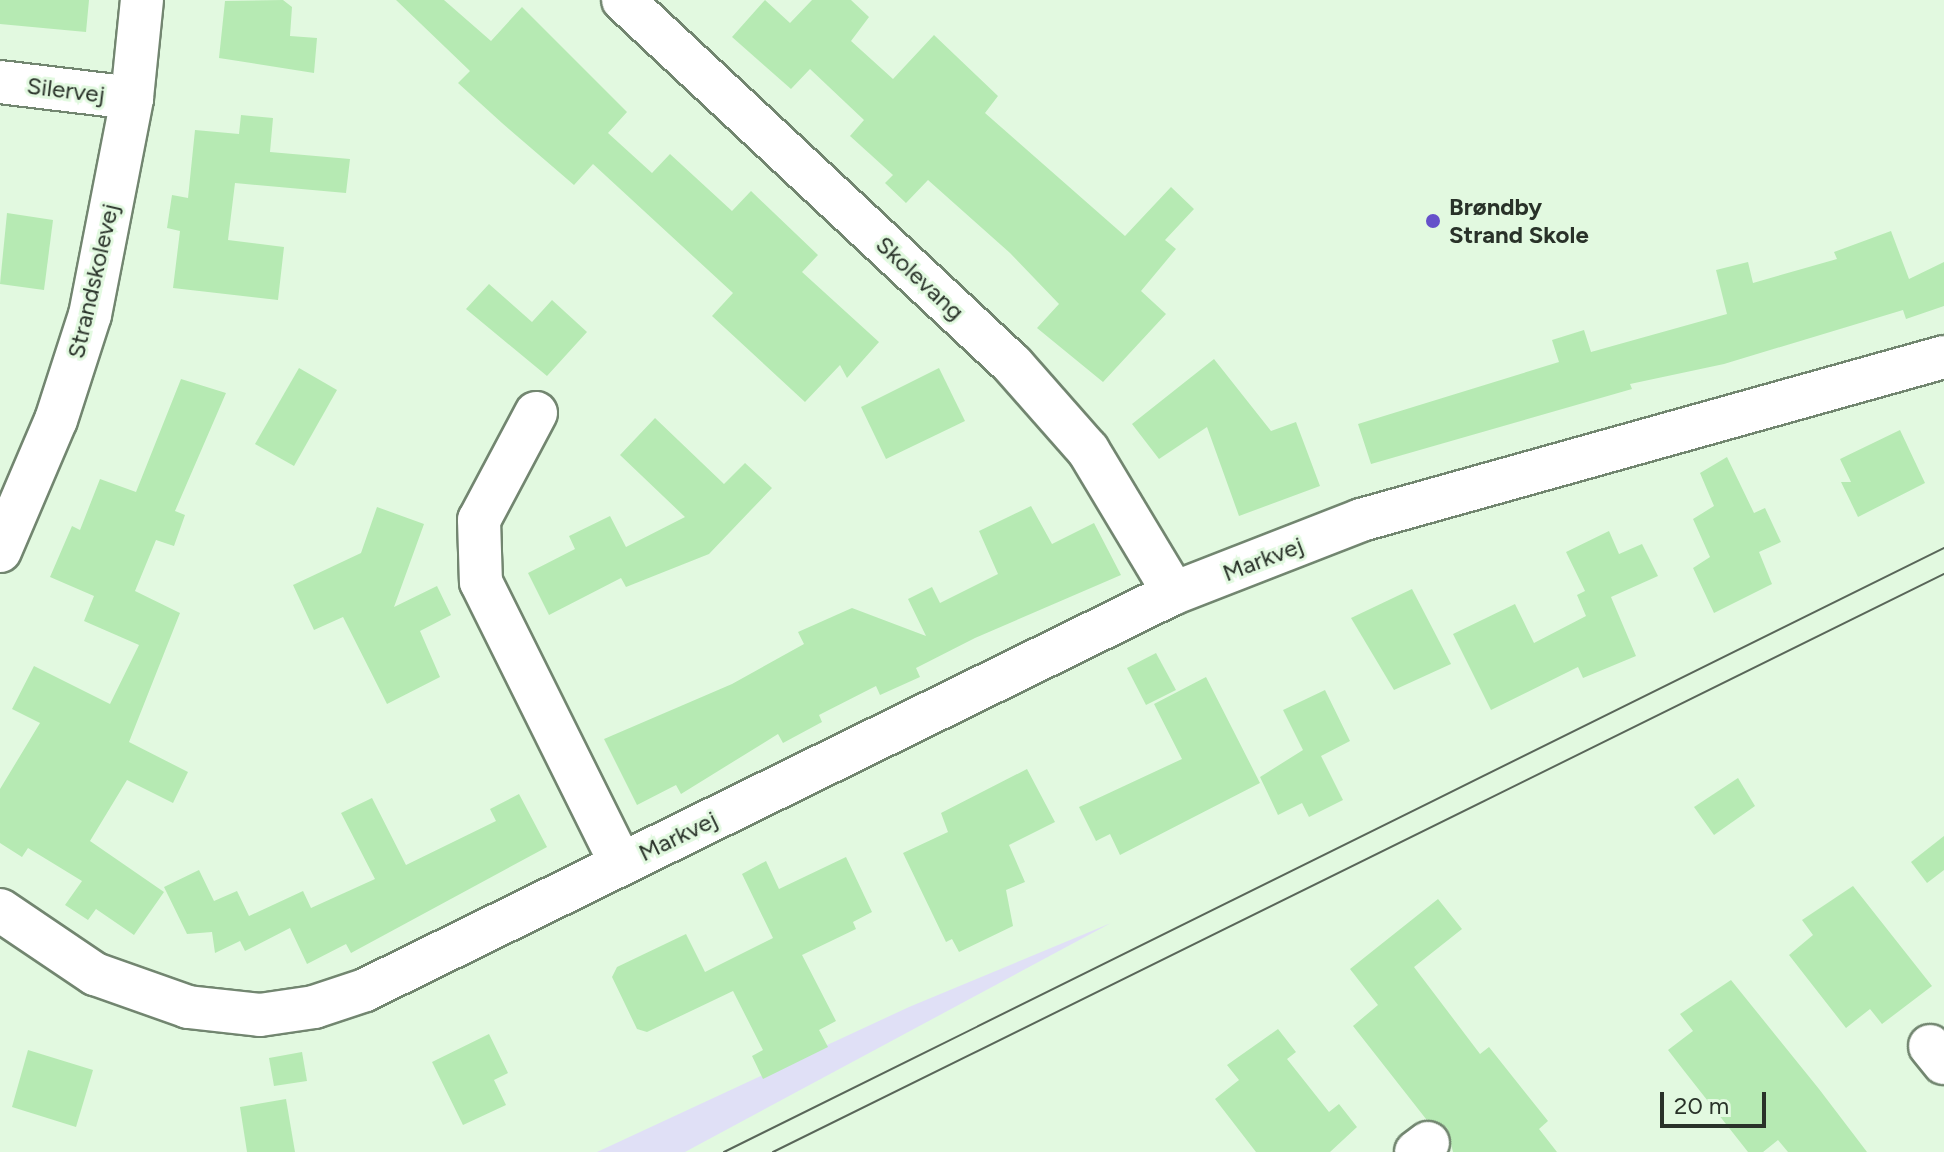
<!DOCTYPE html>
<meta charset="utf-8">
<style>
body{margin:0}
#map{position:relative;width:1944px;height:1152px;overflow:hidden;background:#e2f9e0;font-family:Figtree,sans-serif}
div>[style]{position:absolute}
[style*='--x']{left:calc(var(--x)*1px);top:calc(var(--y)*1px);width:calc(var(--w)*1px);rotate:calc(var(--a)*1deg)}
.green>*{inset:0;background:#e0e0f6}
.building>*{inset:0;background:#b6eab3}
.roads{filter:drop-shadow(2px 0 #728670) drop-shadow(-2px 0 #728670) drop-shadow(0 2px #728670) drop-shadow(0 -2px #728670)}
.minor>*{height:42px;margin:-21px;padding:0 21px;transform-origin:21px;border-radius:21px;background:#fff}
.tram>*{height:2px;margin:-1px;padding:0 1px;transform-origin:1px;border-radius:1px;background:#596659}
.dots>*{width:22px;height:22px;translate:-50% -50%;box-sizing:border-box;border:4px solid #e2f9e0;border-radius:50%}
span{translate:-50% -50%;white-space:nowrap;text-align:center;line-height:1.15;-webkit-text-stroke:6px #e2f9e0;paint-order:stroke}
.street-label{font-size:24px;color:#293229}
.poi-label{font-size:24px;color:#293229;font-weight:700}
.left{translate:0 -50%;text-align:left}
.scale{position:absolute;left:1660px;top:1092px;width:106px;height:36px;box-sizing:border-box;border:4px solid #293229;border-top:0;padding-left:10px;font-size:24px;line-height:28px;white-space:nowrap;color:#293229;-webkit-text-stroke:6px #e2f9e0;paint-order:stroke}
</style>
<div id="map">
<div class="green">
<i style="clip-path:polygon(1111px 923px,685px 1152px,597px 1152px,909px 1007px)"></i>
</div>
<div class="building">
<i style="clip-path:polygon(0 0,89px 0,86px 32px,0 24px)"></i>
<i style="clip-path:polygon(283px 0,292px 7px,290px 36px,317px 38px,314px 73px,219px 58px,225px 1px)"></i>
<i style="clip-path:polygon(396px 0,444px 0,491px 41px,522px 7px,627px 112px,608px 133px,652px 173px,670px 154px,732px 211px,751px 191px,818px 255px,802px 272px,879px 342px,847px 378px,840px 365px,805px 402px,712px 316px,733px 293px,593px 164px,574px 185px,502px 123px,458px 83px,470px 71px)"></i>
<i style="clip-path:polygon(765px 0,790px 23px,812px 0,851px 0,869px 17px,851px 41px,893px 79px,934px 35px,998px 96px,985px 113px,1125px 236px,1171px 187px,1194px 209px,1165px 240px,1176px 249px,1141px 291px,1166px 314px,1103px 382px,1037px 328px,1059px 304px,1010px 253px,928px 180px,906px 203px,885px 183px,893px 175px,850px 136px,864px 120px,810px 69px,791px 89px,732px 37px)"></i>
<i style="clip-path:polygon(241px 115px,273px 118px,270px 152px,350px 159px,346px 193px,235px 183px,228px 240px,284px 247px,278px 300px,173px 288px,180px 231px,167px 228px,172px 195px,188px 198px,195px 130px,239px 134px)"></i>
<i style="clip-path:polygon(7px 213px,53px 220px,44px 290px,0 284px)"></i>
<i style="clip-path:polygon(1891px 231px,1909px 279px,1944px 262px,1944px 306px,1906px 319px,1903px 310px,1724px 364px,1630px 384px,1632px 389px,1371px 464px,1358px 424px,1559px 362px,1552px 340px,1584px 330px,1591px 352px,1727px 314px,1716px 270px,1748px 262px,1753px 283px,1837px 259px,1834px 252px)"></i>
<i style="clip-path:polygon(489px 284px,532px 322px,552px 300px,587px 332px,547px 376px,466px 309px)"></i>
<i style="clip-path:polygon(1214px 359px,1271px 431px,1296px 422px,1320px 486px,1239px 516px,1207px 427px,1159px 459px,1132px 424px)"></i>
<i style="clip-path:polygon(299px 368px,337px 390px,294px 466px,255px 444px)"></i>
<i style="clip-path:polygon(939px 368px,965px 421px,886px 459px,861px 407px)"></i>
<i style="clip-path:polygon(181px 379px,226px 393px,175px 511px,185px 515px,174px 546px,156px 540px,135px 591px,180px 613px,129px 742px,188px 772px,173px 803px,127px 780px,90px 841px,164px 892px,134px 935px,96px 909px,88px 920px,65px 905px,82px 881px,28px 848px,22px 857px,0 843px,0 789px,40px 723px,12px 709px,34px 666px,110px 704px,139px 645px,84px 621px,94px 596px,50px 577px,72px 526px,80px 530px,100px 479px,136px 492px)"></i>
<i style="clip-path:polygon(655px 418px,724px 484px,745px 463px,772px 488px,709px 554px,626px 587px,621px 578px,549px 615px,528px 573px,575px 549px,569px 536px,610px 516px,626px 547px,685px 517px,620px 455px)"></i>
<i style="clip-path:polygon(1900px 430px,1925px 483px,1858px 517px,1841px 482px,1851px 482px,1840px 459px)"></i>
<i style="clip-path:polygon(1727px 457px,1754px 513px,1765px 508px,1781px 542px,1759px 552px,1772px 584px,1714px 613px,1693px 568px,1710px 557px,1693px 519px,1714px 506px,1700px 473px)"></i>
<i style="clip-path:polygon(1031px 506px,1052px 544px,1094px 523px,1121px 575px,975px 638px,916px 668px,920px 677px,880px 695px,876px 686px,819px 715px,822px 722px,783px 743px,778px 734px,681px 794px,676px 785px,637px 805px,604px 739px,732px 684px,804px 644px,798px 632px,852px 608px,926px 636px,908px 599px,932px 587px,940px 603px,998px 574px,979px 531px)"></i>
<i style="clip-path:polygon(377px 507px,424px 524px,394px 607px,437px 586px,451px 615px,420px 631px,440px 677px,387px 704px,343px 617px,314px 630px,293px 585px,361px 553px)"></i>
<i style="clip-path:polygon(1609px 531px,1619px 554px,1642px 544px,1658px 576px,1611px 597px,1636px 656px,1583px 678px,1578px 667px,1491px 710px,1453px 634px,1515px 604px,1534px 643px,1586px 616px,1577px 595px,1585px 591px,1566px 552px)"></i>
<i style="clip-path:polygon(1412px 589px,1451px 664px,1394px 690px,1351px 618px)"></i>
<i style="clip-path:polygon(1156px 653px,1176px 690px,1146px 705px,1127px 668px)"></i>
<i style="clip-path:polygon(1206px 677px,1260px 783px,1120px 855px,1110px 834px,1096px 841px,1079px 807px,1182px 759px,1154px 704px)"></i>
<i style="clip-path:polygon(1325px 690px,1350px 741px,1321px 756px,1343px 800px,1309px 817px,1302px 803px,1278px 815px,1260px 777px,1303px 750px,1283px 710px)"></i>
<i style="clip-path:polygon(1027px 769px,1055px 822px,1009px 845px,1025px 882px,1006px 890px,1013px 926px,959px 952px,952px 939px,946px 942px,903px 853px,948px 832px,941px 813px)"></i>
<i style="clip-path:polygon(1738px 778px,1755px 806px,1714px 835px,1694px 807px)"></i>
<i style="clip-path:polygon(519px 794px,547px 847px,351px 953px,346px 944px,307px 964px,290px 928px,245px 951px,240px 941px,215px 953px,212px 932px,187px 934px,164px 887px,199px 870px,214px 901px,237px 891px,249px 916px,303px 891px,311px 908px,375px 879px,341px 813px,372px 798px,406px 865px,496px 821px,490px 809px)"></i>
<i style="clip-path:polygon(1944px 836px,1944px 870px,1927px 883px,1911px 862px)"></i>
<i style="clip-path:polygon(846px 857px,872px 912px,853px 922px,856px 929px,802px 955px,836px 1021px,819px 1030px,828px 1047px,763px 1079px,752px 1056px,763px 1050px,733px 991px,647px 1032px,637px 1029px,612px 977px,617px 967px,686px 934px,705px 972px,773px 938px,742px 874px,766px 861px,779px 889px)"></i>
<i style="clip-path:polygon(1853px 886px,1932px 986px,1882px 1024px,1870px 1009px,1846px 1028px,1789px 955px,1813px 935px,1802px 920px)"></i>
<i style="clip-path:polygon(1438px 899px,1462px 929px,1414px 967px,1480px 1054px,1489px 1047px,1548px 1121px,1539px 1129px,1557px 1152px,1453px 1152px,1447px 1128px,1426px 1119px,1353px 1026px,1378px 1005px,1350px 969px)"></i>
<i style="clip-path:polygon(1731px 980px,1819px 1089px,1867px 1152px,1788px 1152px,1778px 1140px,1763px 1152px,1748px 1152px,1685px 1072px,1668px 1050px,1693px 1031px,1680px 1014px)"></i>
<i style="clip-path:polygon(1278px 1029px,1296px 1052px,1287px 1059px,1329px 1112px,1339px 1104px,1357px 1127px,1330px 1152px,1256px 1152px,1215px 1099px,1239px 1080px,1227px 1065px)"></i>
<i style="clip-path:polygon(489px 1034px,508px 1073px,494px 1080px,506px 1105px,463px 1125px,432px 1062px)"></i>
<i style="clip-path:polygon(28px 1050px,93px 1070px,76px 1127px,12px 1107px)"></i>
<i style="clip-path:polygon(302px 1052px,307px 1081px,274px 1086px,269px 1058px)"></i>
<i style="clip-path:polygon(286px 1099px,295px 1152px,247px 1152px,240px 1107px)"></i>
</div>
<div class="roads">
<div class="minor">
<i style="--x:623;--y:0;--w:534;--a:43.1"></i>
<i style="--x:1013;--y:365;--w:113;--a:48.6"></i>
<i style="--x:1088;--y:450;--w:167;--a:59"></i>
<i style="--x:0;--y:82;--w:133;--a:6.9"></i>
<i style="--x:536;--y:413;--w:121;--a:118"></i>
<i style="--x:479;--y:520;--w:62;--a:88.2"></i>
<i style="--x:481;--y:582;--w:315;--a:63.6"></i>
<i style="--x:0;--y:551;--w:142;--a:-66.9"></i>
<i style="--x:56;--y:420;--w:110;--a:-72.1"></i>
<i style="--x:90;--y:315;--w:221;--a:-79"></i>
<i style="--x:132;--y:98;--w:99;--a:-84.2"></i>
<i style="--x:0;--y:910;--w:115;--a:34"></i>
<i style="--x:95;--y:974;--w:99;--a:19.5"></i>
<i style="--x:188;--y:1007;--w:72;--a:6.3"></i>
<i style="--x:260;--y:1015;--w:55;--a:-8.4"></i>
<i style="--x:314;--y:1007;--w:54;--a:-18.4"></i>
<i style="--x:365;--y:990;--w:901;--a:-26.14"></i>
<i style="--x:1174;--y:593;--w:201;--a:-21.3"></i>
<i style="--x:1361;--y:520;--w:605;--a:-15.62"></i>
<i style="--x:1930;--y:1046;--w:22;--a:51"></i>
<i style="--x:1416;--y:1152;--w:15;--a:-37"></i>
</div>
</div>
<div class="tram">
<i style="--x:724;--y:1152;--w:1361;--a:-26.34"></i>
<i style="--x:773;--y:1152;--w:1306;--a:-26.27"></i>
</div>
<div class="dots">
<i style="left:1433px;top:221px;background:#6551ca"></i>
</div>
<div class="street-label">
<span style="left:66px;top:90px;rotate:7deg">Silervej</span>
<span style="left:920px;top:278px;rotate:43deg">Skolevang</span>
<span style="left:93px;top:281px;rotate:-77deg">Strandskolevej</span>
<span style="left:1263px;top:559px;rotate:-21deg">Markvej</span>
<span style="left:678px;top:836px;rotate:-26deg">Markvej</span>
</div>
<div class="poi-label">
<span class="left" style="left:1449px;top:221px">Brøndby<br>Strand Skole</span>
</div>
<div class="scale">20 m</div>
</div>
